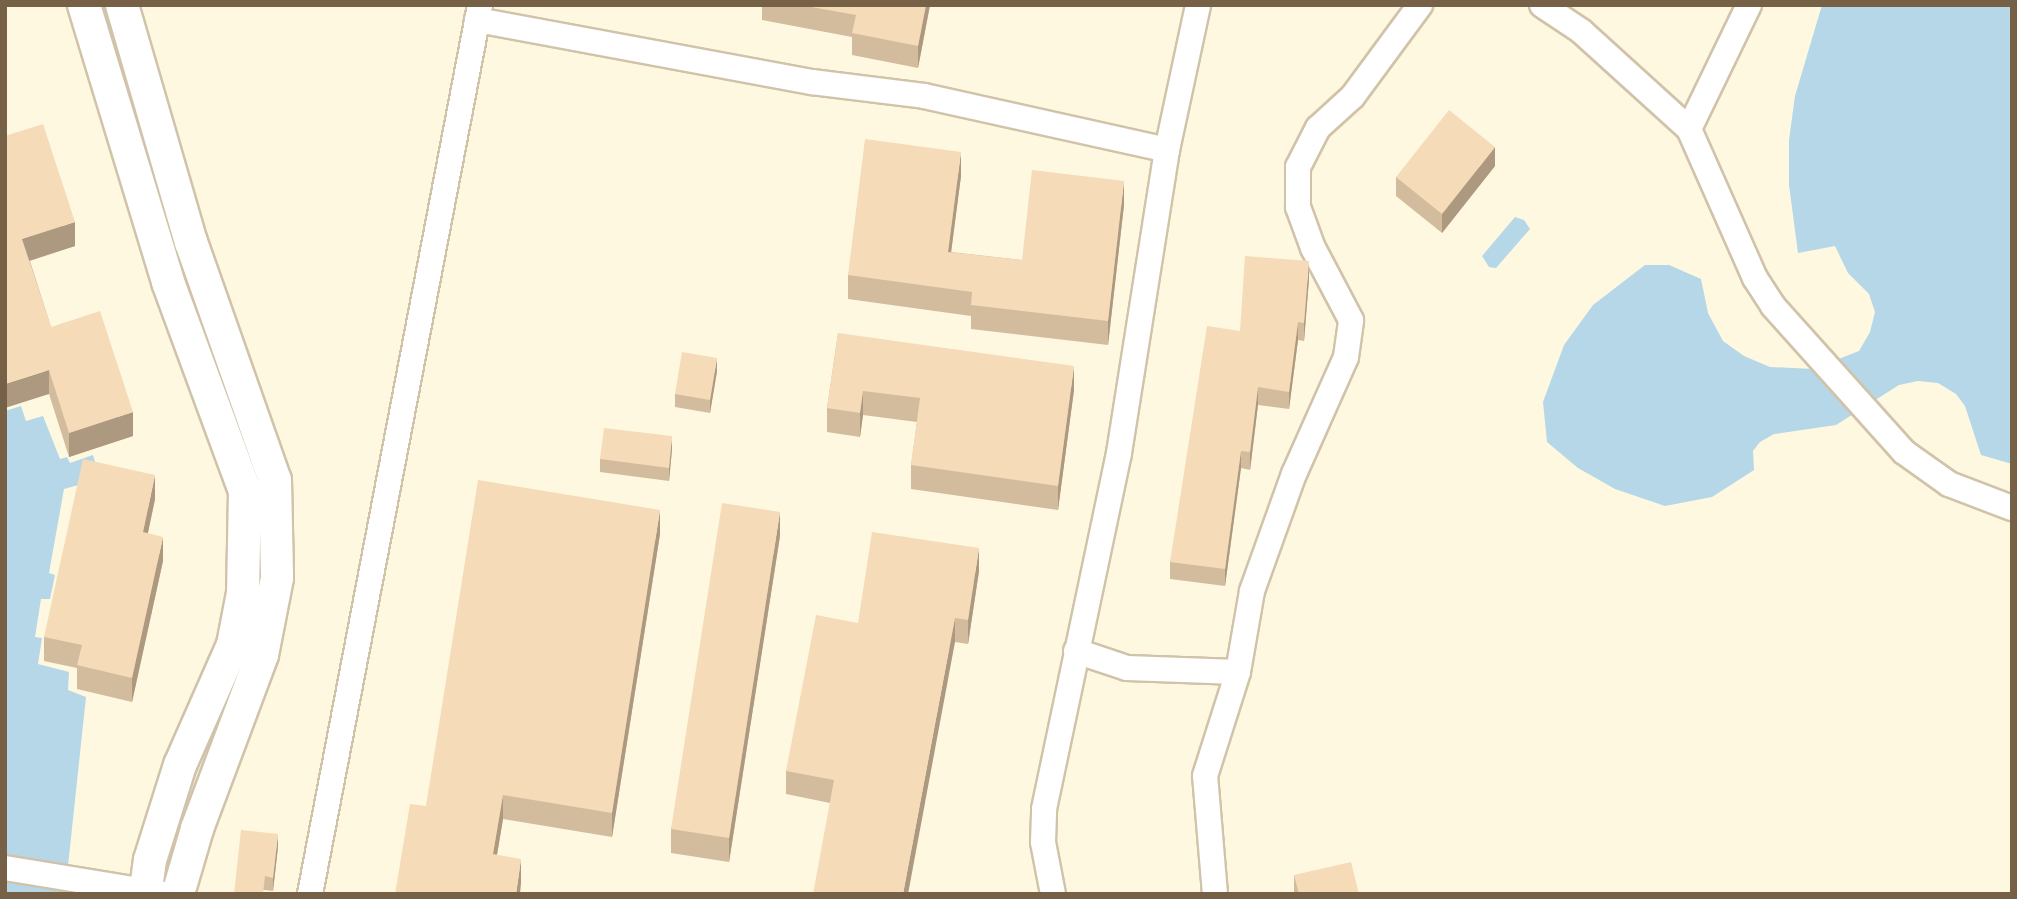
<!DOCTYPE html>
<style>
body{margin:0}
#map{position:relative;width:2017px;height:899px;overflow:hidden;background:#fef8e1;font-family:"Titillium Web",sans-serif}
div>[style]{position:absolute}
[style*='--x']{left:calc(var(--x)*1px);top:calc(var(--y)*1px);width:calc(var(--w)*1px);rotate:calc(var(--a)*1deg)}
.water>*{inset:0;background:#b5d7e8}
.roads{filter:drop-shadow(2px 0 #d1c3aa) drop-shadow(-2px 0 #d1c3aa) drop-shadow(0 2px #d1c3aa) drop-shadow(0 -2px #d1c3aa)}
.minor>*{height:24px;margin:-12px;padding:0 12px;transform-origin:12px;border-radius:12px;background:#fff}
.tertiary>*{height:32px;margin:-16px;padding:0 16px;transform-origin:16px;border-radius:16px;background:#fff}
.wall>*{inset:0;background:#d3bc9d}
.shaded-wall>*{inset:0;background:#ac9980}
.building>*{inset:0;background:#f5dbb7}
span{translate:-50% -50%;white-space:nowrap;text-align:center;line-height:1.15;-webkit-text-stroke:6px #fffae9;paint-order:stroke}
.frame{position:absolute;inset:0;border:7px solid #766046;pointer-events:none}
</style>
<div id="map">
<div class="water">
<i style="clip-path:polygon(1822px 5px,2012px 5px,2012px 464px,1981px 455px,1965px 406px,1956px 394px,1938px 383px,1918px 381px,1899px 385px,1836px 425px,1774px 434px,1760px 442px,1753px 451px,1754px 470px,1712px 497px,1665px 506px,1615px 489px,1578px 468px,1547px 442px,1543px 402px,1564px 345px,1593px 305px,1645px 265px,1669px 265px,1701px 279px,1708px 313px,1723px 341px,1744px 356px,1770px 367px,1813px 369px,1859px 351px,1870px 332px,1875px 312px,1869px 294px,1848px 273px,1835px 246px,1798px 253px,1789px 185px,1789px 140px,1795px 96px)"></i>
<i style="clip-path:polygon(1515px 217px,1524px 220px,1530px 229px,1496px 268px,1489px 267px,1482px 256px)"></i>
<i style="clip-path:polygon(21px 406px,26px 421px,43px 416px,60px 459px,67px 457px,70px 463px,93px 455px,100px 479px,64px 489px,49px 573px,55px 575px,50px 599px,41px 599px,35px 637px,42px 638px,38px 664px,69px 672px,68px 690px,86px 697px,65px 894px,5px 894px,5px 411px)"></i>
</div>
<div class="roads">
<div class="minor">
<i style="--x:1542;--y:5;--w:47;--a:33.7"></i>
<i style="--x:1581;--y:31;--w:146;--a:42.2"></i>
<i style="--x:1689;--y:129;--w:138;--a:-64.2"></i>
<i style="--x:477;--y:20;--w:341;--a:10.5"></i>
<i style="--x:812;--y:82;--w:113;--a:7.1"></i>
<i style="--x:924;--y:96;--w:249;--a:12.5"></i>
<i style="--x:1689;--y:129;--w:163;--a:66.1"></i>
<i style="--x:1755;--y:278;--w:33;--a:57"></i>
<i style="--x:1773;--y:306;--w:196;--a:48.1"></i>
<i style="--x:1904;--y:452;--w:55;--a:35.4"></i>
<i style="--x:1949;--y:484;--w:67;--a:20.9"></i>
<i style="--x:1076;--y:651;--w:54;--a:18.4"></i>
<i style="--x:1127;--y:668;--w:111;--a:2.1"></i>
<i style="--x:5;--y:868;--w:160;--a:9.3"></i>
<i style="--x:310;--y:894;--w:905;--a:-79.17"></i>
<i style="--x:1053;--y:894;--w:53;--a:-100.9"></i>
<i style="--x:1043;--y:842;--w:33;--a:-88"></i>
<i style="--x:1044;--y:809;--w:364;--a:-78.1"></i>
<i style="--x:1119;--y:453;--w:307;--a:-81"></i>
<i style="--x:1167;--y:150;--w:148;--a:-77.9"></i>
<i style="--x:1215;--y:894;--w:118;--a:-94.8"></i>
<i style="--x:1205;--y:776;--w:109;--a:-72.4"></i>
<i style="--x:1238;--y:672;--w:82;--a:-80.2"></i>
<i style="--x:1252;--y:591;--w:124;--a:-70.3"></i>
<i style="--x:1294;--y:474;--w:128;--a:-66"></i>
<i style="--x:1346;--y:357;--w:37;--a:-82"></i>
<i style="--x:1351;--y:320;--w:81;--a:-117.8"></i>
<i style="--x:1313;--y:248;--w:44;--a:-110.1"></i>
<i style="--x:1298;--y:207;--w:40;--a:-90"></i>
<i style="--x:1298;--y:167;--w:44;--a:-62.9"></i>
<i style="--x:1318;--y:128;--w:47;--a:-42.4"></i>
<i style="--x:1353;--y:96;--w:113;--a:-53.6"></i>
</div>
<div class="tertiary">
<i style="--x:84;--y:5;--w:289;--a:73.1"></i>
<i style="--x:168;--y:282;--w:223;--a:69.8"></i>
<i style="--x:245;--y:491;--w:102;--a:91.1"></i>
<i style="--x:243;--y:593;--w:53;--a:100.9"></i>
<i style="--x:233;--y:645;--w:131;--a:113.8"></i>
<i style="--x:180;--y:765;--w:100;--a:107.5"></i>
<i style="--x:150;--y:860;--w:34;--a:98"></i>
<i style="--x:122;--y:5;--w:247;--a:73.8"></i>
<i style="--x:191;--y:242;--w:252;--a:70.6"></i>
<i style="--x:275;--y:480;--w:98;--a:88.8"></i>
<i style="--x:277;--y:578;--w:78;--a:101"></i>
<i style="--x:262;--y:655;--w:186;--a:110.5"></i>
<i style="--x:197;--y:829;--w:68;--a:106.3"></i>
</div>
</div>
<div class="wall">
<i style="clip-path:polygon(762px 5px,930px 5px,918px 68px,852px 55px,852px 37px,762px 20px)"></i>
<i style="clip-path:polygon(5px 136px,75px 246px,30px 261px,51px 327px,133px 436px,69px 457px,49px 394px)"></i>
<i style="clip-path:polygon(1495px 166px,1442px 233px,1396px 196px,1396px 177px)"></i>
<i style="clip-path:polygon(961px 176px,951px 252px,1022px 260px,1124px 205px,1108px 345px,971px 329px,971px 316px,848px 299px,848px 275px)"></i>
<i style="clip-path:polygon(1309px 279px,1304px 341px,1298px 340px,1289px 409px,1258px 405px,1250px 470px,1241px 468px,1225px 586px,1170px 579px,1170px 562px,1240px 331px)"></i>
<i style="clip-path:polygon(838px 333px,1074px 390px,1058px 510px,911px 489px,911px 465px,917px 422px,863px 415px,860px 437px,827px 432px,827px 408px)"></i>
<i style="clip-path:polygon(717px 371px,710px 413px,675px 407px,675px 394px)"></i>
<i style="clip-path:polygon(672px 449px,669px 481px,600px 472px,600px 459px)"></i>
<i style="clip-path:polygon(155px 499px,148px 533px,163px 561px,132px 702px,77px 689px,77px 668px,44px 661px,44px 637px)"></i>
<i style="clip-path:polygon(660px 534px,612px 837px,503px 819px,497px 855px,521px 883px,426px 806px)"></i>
<i style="clip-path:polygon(780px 536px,729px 862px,671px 853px,671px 829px)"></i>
<i style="clip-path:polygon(979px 571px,968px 644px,955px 642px,830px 803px,786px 794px,786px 771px,858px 623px)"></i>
<i style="clip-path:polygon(278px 847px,273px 891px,265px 890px,234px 894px)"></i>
<i style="clip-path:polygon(1294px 875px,1359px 894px,1294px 894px)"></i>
</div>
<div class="shaded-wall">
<i style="clip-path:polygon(926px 5px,930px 5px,918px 68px,918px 46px)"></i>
<i style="clip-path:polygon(1495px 147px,1495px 166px,1442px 233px,1442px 214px)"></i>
<i style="clip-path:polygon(961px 152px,961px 176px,948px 276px,948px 252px)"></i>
<i style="clip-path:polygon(1124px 181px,1124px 205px,1108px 345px,1108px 321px)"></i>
<i style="clip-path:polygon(75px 222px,75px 246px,22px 263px,22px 239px)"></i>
<i style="clip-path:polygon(1309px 261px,1309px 279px,1304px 341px,1304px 323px)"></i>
<i style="clip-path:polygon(1298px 322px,1298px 340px,1289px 409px,1289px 392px)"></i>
<i style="clip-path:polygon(717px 358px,717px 371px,710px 413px,710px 400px)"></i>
<i style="clip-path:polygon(1074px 366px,1074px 390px,1058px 510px,1058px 486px)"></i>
<i style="clip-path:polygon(49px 370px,49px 394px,5px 408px,5px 384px)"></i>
<i style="clip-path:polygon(1258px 387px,1258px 405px,1250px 470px,1250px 452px)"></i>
<i style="clip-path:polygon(863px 391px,863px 415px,860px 437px,860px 413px)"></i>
<i style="clip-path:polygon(133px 412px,133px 436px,69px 457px,69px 433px)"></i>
<i style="clip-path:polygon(672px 436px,672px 449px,669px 481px,669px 468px)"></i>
<i style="clip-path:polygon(1241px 451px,1241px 468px,1225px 586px,1225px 569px)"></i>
<i style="clip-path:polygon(155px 475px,155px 499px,143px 556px,143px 532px)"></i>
<i style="clip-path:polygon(660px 510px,660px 534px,612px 837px,612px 813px)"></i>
<i style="clip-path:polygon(780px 512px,780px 536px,729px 862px,729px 838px)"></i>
<i style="clip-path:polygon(163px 537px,163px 561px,132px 702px,132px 678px)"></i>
<i style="clip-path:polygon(979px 548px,979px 571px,968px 644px,968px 620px)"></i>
<i style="clip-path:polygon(955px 618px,955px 642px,908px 894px,903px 894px)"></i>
<i style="clip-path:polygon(503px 795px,503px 819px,493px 878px,493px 854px)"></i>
<i style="clip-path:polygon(278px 834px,278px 847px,273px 891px,273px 878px)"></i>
<i style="clip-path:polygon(521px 859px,521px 883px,520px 894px,516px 894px)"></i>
</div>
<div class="building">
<i style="clip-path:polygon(800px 5px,926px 5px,918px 46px,852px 33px,856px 15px)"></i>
<i style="clip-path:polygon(1449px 110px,1495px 147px,1442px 214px,1396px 177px)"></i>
<i style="clip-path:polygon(43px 124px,75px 222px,22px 239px,51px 327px,100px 311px,133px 412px,69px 433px,49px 370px,5px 384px,5px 136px)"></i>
<i style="clip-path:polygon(865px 139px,961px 152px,948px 252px,1022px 260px,1032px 170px,1124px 181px,1108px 321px,971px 305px,972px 292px,848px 275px)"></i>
<i style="clip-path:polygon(1245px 256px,1309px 261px,1304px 323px,1298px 322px,1289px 392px,1258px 387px,1250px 452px,1241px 451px,1225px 569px,1170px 562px,1207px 326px,1240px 331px)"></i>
<i style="clip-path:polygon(838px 333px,1074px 366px,1058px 486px,911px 465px,920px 398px,863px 391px,860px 413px,827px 408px)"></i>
<i style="clip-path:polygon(682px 352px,717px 358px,710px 400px,675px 394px)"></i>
<i style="clip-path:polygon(604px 428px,672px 436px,669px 468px,600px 459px)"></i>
<i style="clip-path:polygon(83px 459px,155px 475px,143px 532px,163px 537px,132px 678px,77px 665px,82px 645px,44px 637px)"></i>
<i style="clip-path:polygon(478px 480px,660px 510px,612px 813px,503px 795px,493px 854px,521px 859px,516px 894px,395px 894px,410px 804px,426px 806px)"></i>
<i style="clip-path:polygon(722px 503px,780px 512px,729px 838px,671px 829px)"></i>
<i style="clip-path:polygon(872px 532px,979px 548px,968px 620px,955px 618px,903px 894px,813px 894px,834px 780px,786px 771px,816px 615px,858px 623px)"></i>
<i style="clip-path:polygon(241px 830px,278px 834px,273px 878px,265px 876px,263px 894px,234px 894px)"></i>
<i style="clip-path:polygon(1351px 862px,1359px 894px,1299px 894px,1294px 875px)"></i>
</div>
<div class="frame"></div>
</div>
